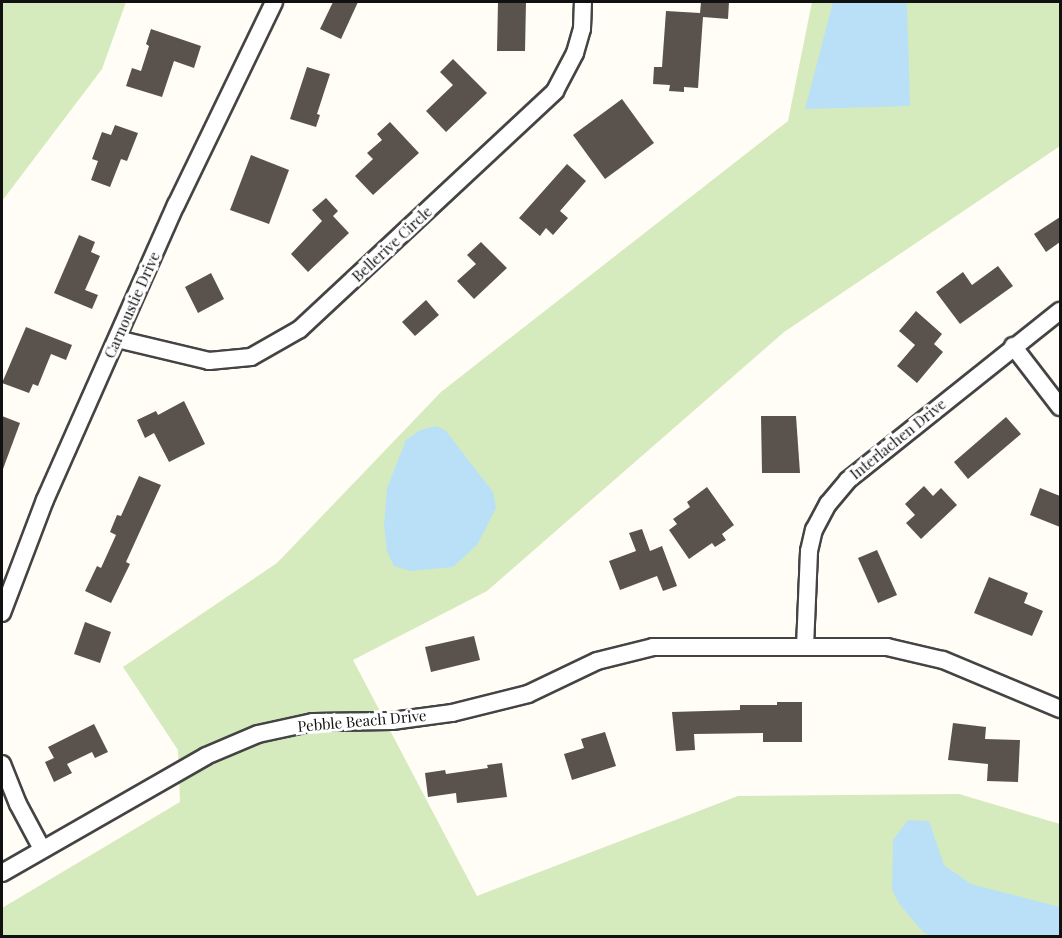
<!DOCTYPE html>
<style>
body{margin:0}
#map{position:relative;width:1062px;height:938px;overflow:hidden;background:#fffdf5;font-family:"Playfair Display",serif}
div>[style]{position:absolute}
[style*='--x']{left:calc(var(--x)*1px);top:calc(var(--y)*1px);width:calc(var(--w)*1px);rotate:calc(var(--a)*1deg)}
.green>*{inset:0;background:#d5ebbd}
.water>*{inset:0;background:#b9e0f7}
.building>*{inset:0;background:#5a524d}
.roads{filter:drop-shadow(2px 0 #444) drop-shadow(-2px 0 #444) drop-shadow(0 2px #444) drop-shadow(0 -2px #444)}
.minor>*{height:16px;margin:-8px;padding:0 8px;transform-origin:8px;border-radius:8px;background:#fff}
span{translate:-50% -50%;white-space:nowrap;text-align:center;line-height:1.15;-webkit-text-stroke:6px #fff;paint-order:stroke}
.street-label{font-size:15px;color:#111}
.frame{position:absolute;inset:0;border:3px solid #111;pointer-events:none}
</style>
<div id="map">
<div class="green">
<i style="clip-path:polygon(2px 2px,126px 2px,102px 69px,2px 201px)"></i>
<i style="clip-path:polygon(812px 2px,1060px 2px,1060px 146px,784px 332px,487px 591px,353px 660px,477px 896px,738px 796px,959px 794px,1060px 824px,1060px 936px,2px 936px,2px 908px,180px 802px,178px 750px,123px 667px,277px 563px,441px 392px,788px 121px)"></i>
</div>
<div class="water">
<i style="clip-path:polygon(833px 2px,907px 2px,910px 106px,805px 109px)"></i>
<i style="clip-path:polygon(436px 426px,446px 431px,493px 492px,496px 508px,477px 545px,453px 567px,410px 571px,394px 566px,387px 551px,384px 525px,387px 488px,406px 440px,420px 430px)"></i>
<i style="clip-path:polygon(908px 820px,929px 821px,944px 865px,971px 884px,1060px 907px,1060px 936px,932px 936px,923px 932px,900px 905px,892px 890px,893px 840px)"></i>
</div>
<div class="building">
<i style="clip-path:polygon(333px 2px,358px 2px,341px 39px,320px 29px)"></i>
<i style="clip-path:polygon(498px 2px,526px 2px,525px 51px,497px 51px)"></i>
<i style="clip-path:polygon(701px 2px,729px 2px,728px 19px,703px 17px,698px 88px,684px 87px,684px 92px,669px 91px,670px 85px,653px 84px,654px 67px,662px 67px,666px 11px,700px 13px)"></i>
<i style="clip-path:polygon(151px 29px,201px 46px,194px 68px,174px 61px,162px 97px,126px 86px,132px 68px,141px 71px,149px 46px,146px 44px)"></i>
<i style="clip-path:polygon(453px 59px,487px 93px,446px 132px,426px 111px,453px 85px,440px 72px)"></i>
<i style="clip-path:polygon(307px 67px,330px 74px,317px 114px,320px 115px,316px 127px,290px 119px)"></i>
<i style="clip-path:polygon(622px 99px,654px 143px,605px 179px,573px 135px)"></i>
<i style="clip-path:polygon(390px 122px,419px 153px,373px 195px,355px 176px,373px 159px,367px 153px,382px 140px,377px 134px)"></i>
<i style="clip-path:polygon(115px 125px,138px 133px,127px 161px,121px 159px,110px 187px,91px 180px,98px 161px,92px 159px,102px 132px,111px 135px)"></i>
<i style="clip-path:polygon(251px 155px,289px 170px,269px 224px,230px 210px)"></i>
<i style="clip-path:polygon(567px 164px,586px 181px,560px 211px,568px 218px,553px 235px,546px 228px,540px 236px,519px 218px)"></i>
<i style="clip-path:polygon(326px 198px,338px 211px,333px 216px,349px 233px,308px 272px,291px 254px,322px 221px,312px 210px)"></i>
<i style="clip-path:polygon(1060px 217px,1060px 242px,1046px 252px,1034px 234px)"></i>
<i style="clip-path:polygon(79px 235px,95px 242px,91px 252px,100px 256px,85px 290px,98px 295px,92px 309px,54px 293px)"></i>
<i style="clip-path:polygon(481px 242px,507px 268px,474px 299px,457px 281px,476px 264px,467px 255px)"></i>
<i style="clip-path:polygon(998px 266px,1013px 286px,960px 324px,936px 292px,963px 272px,972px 285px)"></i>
<i style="clip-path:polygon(211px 273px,224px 299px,198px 313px,185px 287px)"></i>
<i style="clip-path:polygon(426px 300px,439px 315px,415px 336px,402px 322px)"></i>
<i style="clip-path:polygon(916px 311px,942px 334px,934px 344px,943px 352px,917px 383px,897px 366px,915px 345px,899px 331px)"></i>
<i style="clip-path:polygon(26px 327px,72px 345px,66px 360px,51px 354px,38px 386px,33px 384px,29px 393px,2px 383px)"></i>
<i style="clip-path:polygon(184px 401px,205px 444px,169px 462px,154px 433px,145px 438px,137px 420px,156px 411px,158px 415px)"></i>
<i style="clip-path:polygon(2px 416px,20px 423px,3px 469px,2px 469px)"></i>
<i style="clip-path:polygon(761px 416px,796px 416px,800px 473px,762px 473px)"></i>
<i style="clip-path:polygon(1006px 417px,1021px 434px,968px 479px,954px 462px)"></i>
<i style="clip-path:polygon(139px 476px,161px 485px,126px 562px,130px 564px,111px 603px,85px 591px,97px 566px,101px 568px,116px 535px,110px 532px,117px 515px,121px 516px)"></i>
<i style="clip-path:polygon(924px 486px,933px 496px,941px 488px,957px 505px,921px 539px,906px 523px,915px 515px,905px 504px)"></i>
<i style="clip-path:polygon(707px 487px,734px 525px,722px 534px,726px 540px,715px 547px,712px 543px,689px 559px,669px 530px,677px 524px,673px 519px,690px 507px,687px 502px)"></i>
<i style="clip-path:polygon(1040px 488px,1060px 496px,1060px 527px,1030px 515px)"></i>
<i style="clip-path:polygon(642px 529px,650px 551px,662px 546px,677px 586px,663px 591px,657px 576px,620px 590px,609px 561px,636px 551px,629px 533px)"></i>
<i style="clip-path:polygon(877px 550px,897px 595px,878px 603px,858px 558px)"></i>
<i style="clip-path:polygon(989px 577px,1028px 593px,1024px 603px,1043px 611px,1032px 636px,974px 613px)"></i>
<i style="clip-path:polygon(85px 622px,111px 632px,100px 663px,74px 654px)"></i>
<i style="clip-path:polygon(474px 636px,480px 660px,431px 672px,425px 647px)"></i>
<i style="clip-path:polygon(777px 702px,802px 702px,802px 742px,763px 742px,763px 733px,694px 734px,695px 750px,676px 751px,672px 712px,740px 710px,740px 705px,777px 705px)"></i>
<i style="clip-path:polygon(953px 723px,986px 727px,985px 739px,1020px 740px,1018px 782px,987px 781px,988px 764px,948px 760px)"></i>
<i style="clip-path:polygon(94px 724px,108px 752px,95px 758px,92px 752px,67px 764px,72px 773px,54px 782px,45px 762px,54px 758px,48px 747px)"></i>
<i style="clip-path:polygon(605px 732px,616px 766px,572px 780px,564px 754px,584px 748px,581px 739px)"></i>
<i style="clip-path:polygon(502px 763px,507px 797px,457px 803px,456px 793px,428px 797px,425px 773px,445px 770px,446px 774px,488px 768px,487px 765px)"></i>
</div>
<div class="roads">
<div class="minor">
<i style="--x:117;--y:339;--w:95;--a:13.4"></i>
<i style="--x:209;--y:361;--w:42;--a:-5.4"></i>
<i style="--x:251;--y:357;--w:56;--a:-29.7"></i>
<i style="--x:300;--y:329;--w:349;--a:-43"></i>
<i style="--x:555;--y:91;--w:43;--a:-62.2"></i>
<i style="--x:575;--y:53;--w:25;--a:-74"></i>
<i style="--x:582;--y:29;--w:27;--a:-88"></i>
<i style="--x:1013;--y:346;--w:77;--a:52.4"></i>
<i style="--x:2;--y:613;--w:121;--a:-69.2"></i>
<i style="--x:45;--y:500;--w:323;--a:-66.1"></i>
<i style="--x:176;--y:205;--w:225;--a:-64.2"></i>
<i style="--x:805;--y:647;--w:96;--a:-87.6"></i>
<i style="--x:809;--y:551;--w:22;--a:-77"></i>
<i style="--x:814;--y:530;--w:30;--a:-62"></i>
<i style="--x:828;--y:504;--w:31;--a:-50"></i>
<i style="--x:848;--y:480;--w:271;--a:-38.6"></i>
<i style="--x:2;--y:764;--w:43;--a:68.2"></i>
<i style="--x:18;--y:804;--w:51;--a:61.9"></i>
<i style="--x:2;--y:873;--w:235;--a:-29.8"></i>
<i style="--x:206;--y:756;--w:56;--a:-22.9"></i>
<i style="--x:258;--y:734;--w:56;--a:-12.3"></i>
<i style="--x:313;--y:722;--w:79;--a:-0.7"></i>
<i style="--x:392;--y:721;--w:61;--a:-7.6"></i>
<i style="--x:452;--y:713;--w:78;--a:-14"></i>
<i style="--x:528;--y:694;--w:76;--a:-25.6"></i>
<i style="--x:597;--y:661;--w:58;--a:-14"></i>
<i style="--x:653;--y:647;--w:234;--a:0"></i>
<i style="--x:887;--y:647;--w:57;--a:13.1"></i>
<i style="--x:943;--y:660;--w:127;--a:22.7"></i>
</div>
</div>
<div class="street-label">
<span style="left:392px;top:244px;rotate:-43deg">Bellerive Circle</span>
<span style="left:132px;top:305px;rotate:-66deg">Carnoustie Drive</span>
<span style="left:898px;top:439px;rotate:-39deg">Interlachen Drive</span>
<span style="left:362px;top:721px;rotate:-5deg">Pebble Beach Drive</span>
</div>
<div class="frame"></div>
</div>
